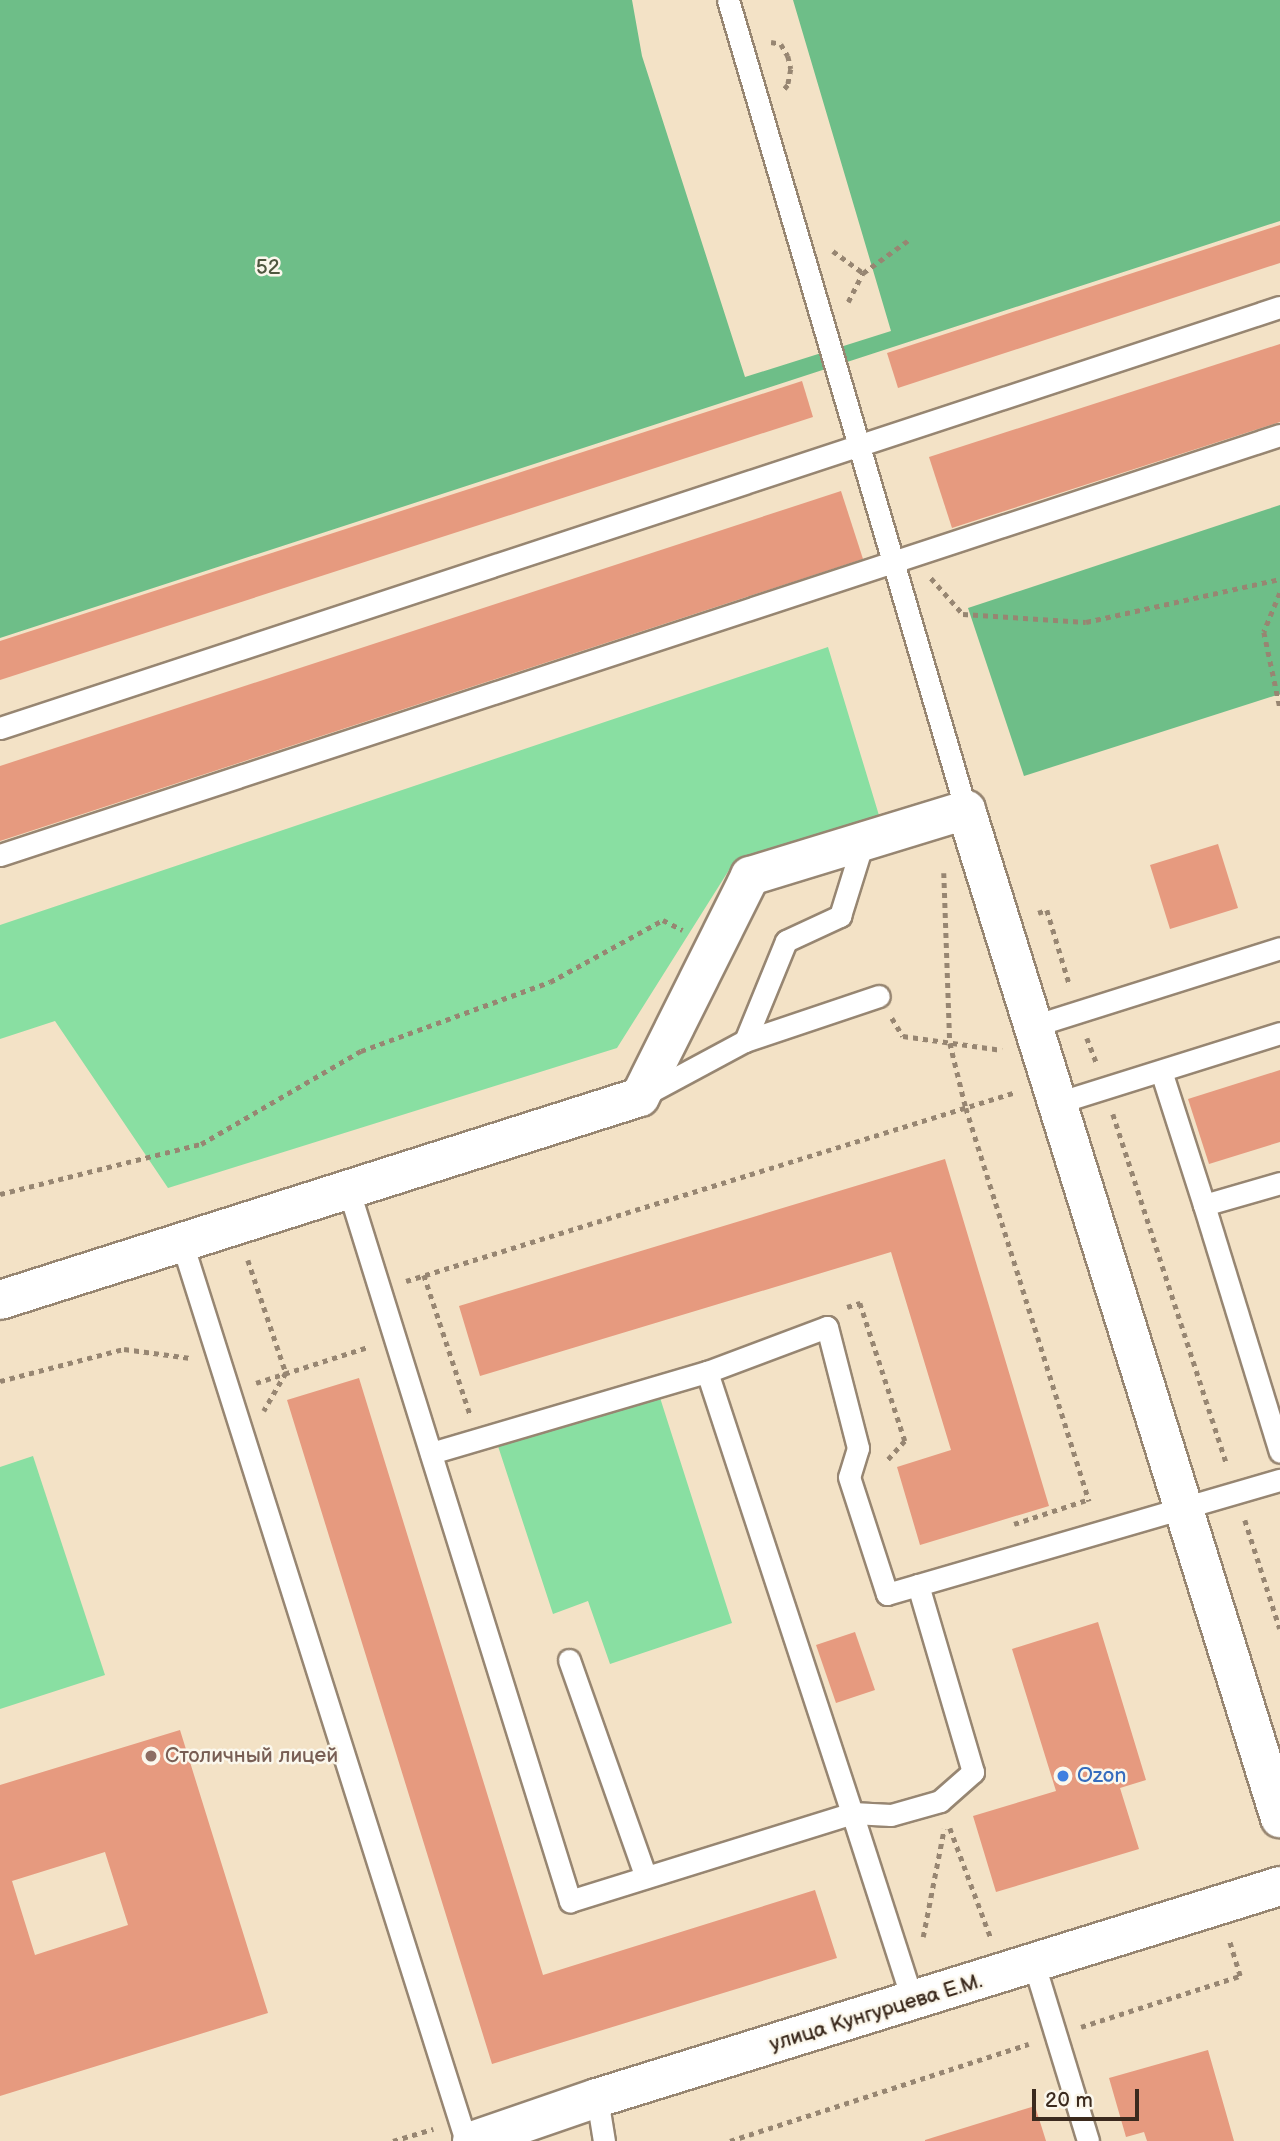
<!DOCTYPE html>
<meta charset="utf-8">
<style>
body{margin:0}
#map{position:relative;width:1280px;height:2141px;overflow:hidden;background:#f3e2c6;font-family:"Balsamiq Sans",sans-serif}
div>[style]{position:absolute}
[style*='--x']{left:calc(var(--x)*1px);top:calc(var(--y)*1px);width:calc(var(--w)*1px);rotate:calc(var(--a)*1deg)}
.green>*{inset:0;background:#89dfa2}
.forest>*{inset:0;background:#6ebe88}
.building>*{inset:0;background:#e69a7f}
.path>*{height:4.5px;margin-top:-2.25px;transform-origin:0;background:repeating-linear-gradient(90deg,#978672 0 5px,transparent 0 10px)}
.roads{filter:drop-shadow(2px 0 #978672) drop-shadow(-2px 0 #978672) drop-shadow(0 2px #978672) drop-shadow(0 -2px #978672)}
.lane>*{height:21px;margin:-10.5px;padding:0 10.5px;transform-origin:10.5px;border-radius:10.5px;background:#fff}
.street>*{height:38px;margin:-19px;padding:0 19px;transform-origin:19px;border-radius:19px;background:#fff}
.dots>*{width:19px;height:19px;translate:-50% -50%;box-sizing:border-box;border:4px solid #fbf7ec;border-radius:50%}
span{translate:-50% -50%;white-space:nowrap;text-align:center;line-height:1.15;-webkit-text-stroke:5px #fbf7ec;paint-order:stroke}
.park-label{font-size:21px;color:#4e573f}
.education-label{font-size:21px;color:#785e54}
.left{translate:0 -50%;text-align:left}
.shop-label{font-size:21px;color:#366cbe}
.street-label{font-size:21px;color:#3b2a1e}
.scale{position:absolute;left:1032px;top:2089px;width:107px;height:32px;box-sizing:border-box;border:4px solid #3b2a1e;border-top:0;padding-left:9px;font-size:21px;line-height:24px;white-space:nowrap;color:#3b2a1e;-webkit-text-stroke:5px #fbf7ec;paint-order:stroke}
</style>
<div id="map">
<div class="green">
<i style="clip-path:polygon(828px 647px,881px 822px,729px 870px,617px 1048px,168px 1188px,55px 1021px,0 1039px,0 925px)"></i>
<i style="clip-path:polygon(655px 1382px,732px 1623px,610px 1664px,588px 1601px,553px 1614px,494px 1434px)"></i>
<i style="clip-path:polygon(33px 1456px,105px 1675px,0 1709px,0 1467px)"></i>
</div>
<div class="forest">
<i style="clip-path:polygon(0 0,632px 0,642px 56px,745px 377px,891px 331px,793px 0,1280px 0,1280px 221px,0 638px)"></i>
<i style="clip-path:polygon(1280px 505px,1280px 694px,1024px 776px,968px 608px)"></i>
</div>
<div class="building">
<i style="clip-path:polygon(1280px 225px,1280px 263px,898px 388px,887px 353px)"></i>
<i style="clip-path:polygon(1280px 344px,1280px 422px,952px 528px,929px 457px)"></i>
<i style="clip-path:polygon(802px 381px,813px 417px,0 680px,0 641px)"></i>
<i style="clip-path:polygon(841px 491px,863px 559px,0 841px,0 766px)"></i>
<i style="clip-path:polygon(1218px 844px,1238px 908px,1170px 929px,1150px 865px)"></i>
<i style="clip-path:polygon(1280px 1070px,1280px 1142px,1209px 1164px,1188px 1099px)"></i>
<i style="clip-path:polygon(945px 1159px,1049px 1506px,920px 1545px,897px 1467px,951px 1450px,891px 1252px,480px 1376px,459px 1306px)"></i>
<i style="clip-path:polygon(359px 1378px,543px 1975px,815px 1890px,837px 1958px,492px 2064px,287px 1400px)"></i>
<i style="clip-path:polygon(1098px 1622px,1146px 1780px,1120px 1788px,1139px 1849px,996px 1892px,973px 1816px,1056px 1791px,1012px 1649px)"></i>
<i style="clip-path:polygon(855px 1632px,875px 1690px,836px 1703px,816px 1645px)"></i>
<i style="clip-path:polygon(evenodd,180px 1730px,268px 2013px,0 2096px,0 1785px,180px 1730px,105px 1852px,128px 1925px,35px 1955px,12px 1881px,105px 1852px)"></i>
<i style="clip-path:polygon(1208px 2050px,1234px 2141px,1147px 2141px,1144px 2132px,1126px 2137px,1109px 2078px)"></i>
<i style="clip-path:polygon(1035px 2106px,1046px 2141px,925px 2141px,925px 2140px)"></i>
</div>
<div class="path">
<i style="--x:771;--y:42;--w:10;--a:11"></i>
<i style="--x:781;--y:44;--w:14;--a:60"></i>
<i style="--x:788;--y:56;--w:13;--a:77"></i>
<i style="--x:791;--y:69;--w:16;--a:101"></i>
<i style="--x:788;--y:85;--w:8;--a:130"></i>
<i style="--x:833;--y:251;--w:37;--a:36"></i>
<i style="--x:848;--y:302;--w:33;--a:-63"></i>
<i style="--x:863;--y:273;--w:58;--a:-35.9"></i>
<i style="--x:931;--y:578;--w:48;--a:48.4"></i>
<i style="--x:963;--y:614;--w:123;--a:3.7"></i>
<i style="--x:1086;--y:622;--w:199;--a:-12.5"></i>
<i style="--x:1280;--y:593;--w:42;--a:112.3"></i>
<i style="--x:1264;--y:632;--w:77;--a:78"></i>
<i style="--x:944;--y:873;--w:170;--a:88"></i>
<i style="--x:950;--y:1043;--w:67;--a:76.2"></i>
<i style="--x:966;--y:1108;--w:412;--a:72.6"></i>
<i style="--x:1038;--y:913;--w:9;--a:-18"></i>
<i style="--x:1047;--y:910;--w:79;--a:73.2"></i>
<i style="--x:892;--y:1018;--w:21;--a:59"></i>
<i style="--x:903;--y:1036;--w:100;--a:8"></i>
<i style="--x:1087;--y:1038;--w:26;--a:69"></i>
<i style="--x:1113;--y:1114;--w:369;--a:72"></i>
<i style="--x:0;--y:1194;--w:207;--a:-14"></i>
<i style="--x:201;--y:1144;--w:185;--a:-30.2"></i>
<i style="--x:361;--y:1051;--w:201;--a:-20.1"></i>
<i style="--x:550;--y:982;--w:129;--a:-28.8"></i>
<i style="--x:663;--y:920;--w:22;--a:27"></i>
<i style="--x:248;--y:1260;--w:119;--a:71.4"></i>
<i style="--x:286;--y:1373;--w:44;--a:120.1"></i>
<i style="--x:424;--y:1275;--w:146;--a:71.7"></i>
<i style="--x:406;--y:1281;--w:639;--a:-17.21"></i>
<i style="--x:847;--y:1307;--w:14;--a:-17"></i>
<i style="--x:860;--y:1303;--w:145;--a:71.9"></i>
<i style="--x:905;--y:1441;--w:28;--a:132"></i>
<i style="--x:0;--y:1381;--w:128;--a:-14.5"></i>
<i style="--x:124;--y:1349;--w:67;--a:7.8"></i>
<i style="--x:256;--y:1383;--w:118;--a:-17.8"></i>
<i style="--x:1245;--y:1520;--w:114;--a:72.2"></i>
<i style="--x:1014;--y:1524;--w:79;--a:-18.4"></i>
<i style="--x:950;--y:1828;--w:117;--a:69.6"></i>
<i style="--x:923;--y:1937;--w:110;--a:-79"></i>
<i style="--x:1081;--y:2027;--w:167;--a:-17.8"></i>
<i style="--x:1240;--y:1976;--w:38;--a:-107"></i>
<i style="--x:393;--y:2141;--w:42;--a:-16.7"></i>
<i style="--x:730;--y:2141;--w:314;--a:-18"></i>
</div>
<div class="roads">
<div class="lane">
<i style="--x:728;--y:0;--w:844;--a:73.63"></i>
<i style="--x:0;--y:728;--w:1347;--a:-18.21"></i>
<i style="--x:0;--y:855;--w:1347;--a:-18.17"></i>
<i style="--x:1033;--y:1026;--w:259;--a:-17.5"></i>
<i style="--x:745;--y:1041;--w:141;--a:-18.6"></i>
<i style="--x:1161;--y:1071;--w:141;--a:72.2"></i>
<i style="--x:1204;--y:1205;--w:79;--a:-16.1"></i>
<i style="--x:646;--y:1094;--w:112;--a:-28.2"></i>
<i style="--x:745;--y:1041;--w:108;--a:-67.7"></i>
<i style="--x:786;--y:941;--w:60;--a:-24.8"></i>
<i style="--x:840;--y:916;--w:77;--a:-72.7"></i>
<i style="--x:1057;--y:1103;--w:234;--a:-17.4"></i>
<i style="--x:349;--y:1191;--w:744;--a:72.71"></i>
<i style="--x:570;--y:1901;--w:295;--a:-17.3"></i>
<i style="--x:852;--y:1813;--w:199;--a:72.1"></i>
<i style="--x:1204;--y:1205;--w:258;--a:72.9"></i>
<i style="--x:182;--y:1243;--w:942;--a:72.45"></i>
<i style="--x:707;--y:1372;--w:128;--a:-20.6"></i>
<i style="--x:827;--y:1327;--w:125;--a:75.6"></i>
<i style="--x:858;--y:1448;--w:30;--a:107"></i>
<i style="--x:849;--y:1477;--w:123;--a:72"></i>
<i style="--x:887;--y:1594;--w:409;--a:-16.2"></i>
<i style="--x:431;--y:1453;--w:288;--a:-16.4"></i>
<i style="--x:707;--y:1372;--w:464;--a:71.8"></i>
<i style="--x:852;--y:1813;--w:39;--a:3"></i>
<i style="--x:891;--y:1815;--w:51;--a:-15.9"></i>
<i style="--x:940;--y:1801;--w:44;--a:-41.3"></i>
<i style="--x:973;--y:1772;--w:195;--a:-106.4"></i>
<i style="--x:569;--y:1660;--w:230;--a:70.5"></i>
<i style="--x:1034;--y:1964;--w:185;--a:73"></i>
<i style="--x:597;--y:2098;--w:44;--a:80.8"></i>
</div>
<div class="street">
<i style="--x:0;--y:1300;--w:671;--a:-17.6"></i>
<i style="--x:640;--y:1097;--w:247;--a:-63.5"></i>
<i style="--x:750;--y:876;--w:226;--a:-17"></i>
<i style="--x:966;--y:810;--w:1056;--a:72.7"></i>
<i style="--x:472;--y:2141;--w:132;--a:-19"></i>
<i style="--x:597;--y:2098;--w:715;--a:-17.24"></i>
</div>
</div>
<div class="dots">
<i style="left:151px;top:1756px;background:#8d6e63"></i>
<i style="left:1063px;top:1776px;background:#3f7fe0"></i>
</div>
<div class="park-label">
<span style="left:268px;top:268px">52</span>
</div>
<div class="education-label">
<span class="left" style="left:165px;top:1756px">Столичный лицей</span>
</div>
<div class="shop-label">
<span class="left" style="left:1077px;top:1776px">Ozon</span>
</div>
<div class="street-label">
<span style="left:876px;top:2013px;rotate:-17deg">улица Кунгурцева Е.М.</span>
</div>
<div class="scale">20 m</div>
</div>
